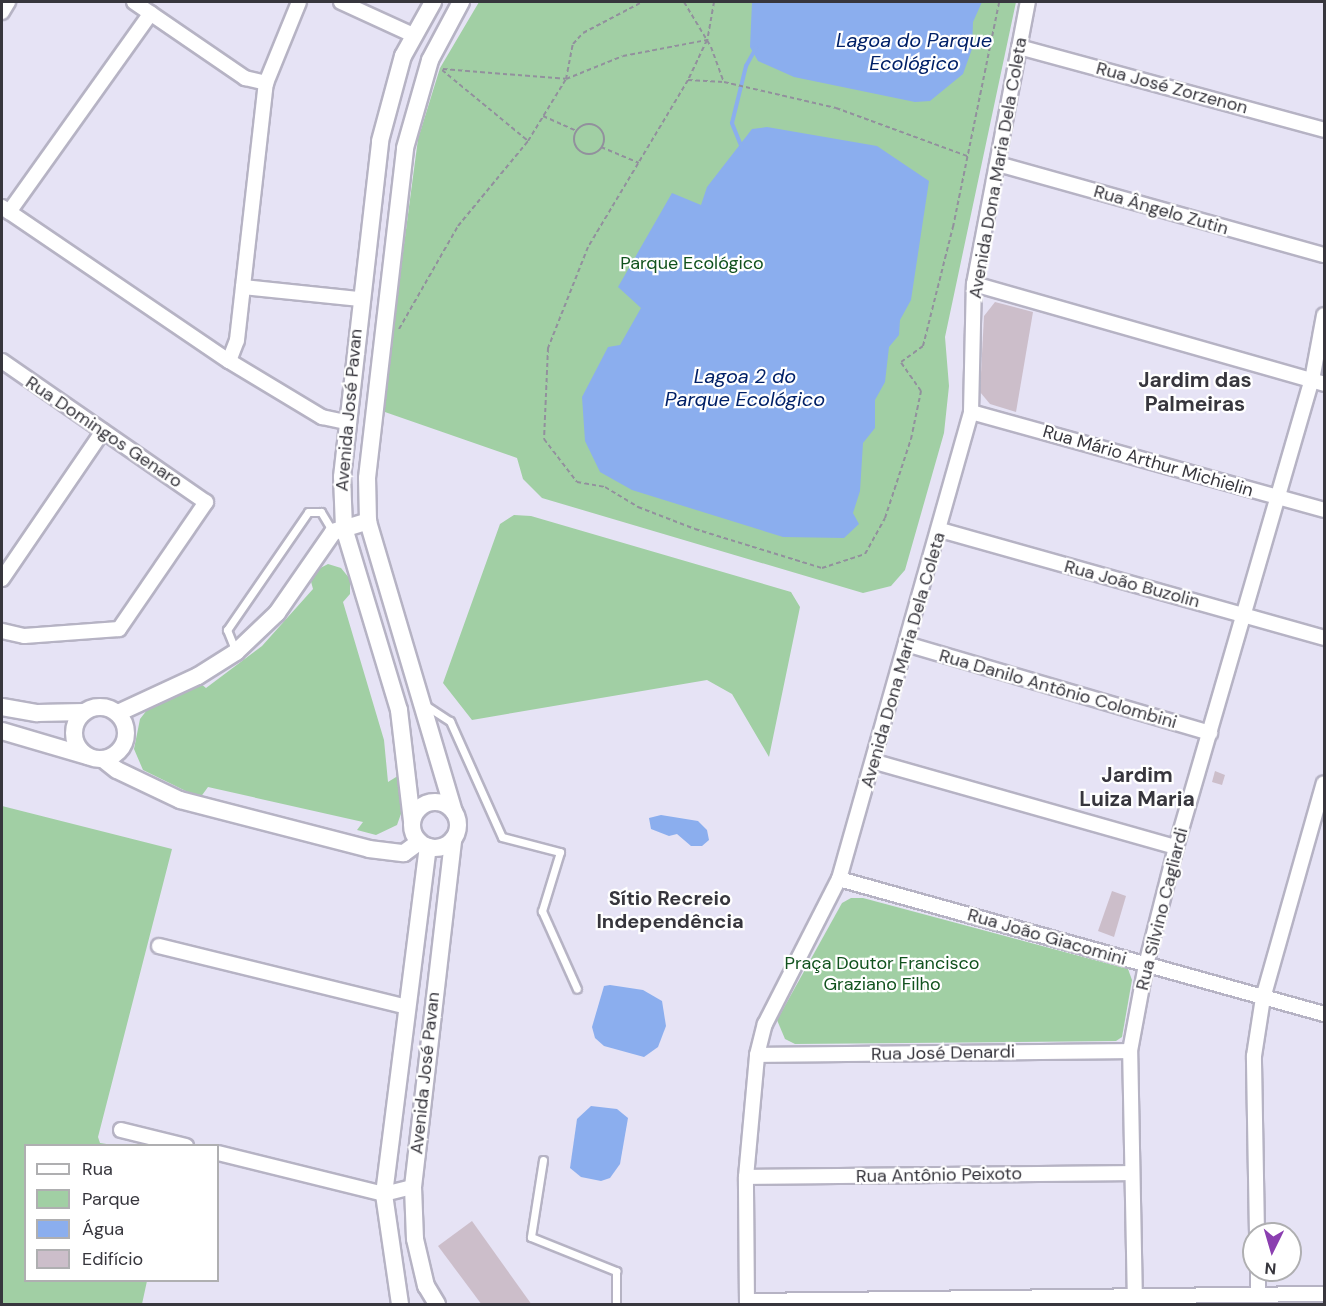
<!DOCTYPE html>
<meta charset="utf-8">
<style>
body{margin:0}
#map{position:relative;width:1326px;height:1306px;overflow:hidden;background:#e6e3f5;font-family:"DM Sans",sans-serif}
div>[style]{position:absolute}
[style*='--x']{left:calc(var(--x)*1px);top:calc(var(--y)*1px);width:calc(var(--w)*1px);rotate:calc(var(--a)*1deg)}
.green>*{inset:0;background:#a1cfa4}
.water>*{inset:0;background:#8baeee}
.stream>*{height:4px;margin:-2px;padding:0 2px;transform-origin:2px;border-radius:2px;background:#8baeee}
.building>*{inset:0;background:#ccbeca}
.path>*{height:2px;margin-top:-1px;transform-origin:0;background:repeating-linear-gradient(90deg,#92909d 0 4.5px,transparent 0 7.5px)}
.path>.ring{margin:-1px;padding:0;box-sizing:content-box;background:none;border:2px solid #92909d;border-radius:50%}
.roads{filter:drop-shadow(2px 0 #b6b3c4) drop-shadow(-2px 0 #b6b3c4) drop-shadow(0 2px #b6b3c4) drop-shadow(0 -2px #b6b3c4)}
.service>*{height:7px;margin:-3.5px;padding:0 3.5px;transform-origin:3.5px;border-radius:3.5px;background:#fff}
.minor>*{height:14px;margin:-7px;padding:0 7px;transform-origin:7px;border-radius:7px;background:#fff}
.tertiary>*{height:16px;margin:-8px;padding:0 8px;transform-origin:8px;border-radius:8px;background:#fff}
.tertiary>.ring{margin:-8px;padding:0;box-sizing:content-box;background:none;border:16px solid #fff;border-radius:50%}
span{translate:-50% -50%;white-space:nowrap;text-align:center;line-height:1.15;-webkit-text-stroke:4.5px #fff;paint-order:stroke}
.street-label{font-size:18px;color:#37363d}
.park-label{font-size:18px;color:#11521e}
.water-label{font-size:20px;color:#002067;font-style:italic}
.neighbourhood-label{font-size:20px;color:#37363d;font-weight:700}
.quarter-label{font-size:21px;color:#37363d;font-weight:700}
.frame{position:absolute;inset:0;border:3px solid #37363d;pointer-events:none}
.legend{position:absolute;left:24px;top:1144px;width:195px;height:138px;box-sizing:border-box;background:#fff;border:2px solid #afafb1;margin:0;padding:8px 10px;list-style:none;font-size:18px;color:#37363d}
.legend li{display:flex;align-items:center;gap:12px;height:30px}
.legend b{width:30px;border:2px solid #afafb1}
.north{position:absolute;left:1242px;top:1222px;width:60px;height:60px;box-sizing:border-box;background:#fff;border:2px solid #afafb1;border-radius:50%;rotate:185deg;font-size:16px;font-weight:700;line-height:24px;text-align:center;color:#37363d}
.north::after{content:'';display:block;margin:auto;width:21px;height:27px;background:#8b3fb0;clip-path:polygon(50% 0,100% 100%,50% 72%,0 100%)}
</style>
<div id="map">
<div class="green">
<i style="clip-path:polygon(479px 2px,1016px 2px,945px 337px,949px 386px,944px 433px,905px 570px,891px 586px,863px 593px,542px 498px,523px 479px,517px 458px,382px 411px,418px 139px,440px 68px)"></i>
<i style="clip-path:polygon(514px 515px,531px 516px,791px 592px,800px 607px,769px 757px,732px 694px,707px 680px,472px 720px,443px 683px,500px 524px)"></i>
<i style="clip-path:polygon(328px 564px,341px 568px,350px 579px,350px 594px,343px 602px,384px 740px,388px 782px,401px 774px,402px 811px,397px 825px,376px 835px,357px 830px,363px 822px,208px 787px,200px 798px,143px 770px,134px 749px,140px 719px,147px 710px,200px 683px,206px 688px,262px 646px,313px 589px,309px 574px)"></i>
<i style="clip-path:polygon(2px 806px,172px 849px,98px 1137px,100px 1143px,113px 1145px,26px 1146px,26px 1280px,147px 1281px,142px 1304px,2px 1304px)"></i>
<i style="clip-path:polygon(851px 898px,863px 898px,1128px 969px,1132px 980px,1122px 1037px,1116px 1041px,795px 1044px,785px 1039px,777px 1020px,842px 903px)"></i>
</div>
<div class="water">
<i style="clip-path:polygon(752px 2px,982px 2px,973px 22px,972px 49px,963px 74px,930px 101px,915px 102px,794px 77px,758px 61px,750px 47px)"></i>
<i style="clip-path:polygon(767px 127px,877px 146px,929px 181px,911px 300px,900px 320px,899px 335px,889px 347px,885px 382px,875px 400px,875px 428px,863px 443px,860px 491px,853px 513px,859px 524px,844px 538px,783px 537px,632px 490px,600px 472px,585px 441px,582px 397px,608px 347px,620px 345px,641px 308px,618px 287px,672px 193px,701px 205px,707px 187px,752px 129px)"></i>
<i style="clip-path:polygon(661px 815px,698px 821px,707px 830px,709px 840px,702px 846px,691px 846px,677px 834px,669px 836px,651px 829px,649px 818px)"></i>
<i style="clip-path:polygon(610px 985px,643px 990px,662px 1001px,666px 1026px,658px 1047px,644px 1057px,604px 1046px,595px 1038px,592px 1027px,604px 986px)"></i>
<i style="clip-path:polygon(591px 1106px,617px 1109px,628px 1118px,620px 1164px,610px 1178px,601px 1181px,581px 1177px,570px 1168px,577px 1119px)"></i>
</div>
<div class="stream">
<i style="--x:742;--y:148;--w:27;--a:-112"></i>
<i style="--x:732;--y:123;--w:59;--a:-76.2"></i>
<i style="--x:746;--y:66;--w:21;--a:-61"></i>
</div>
<div class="building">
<i style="clip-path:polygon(995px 302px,1033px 312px,1016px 412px,990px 404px,980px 392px,984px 316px)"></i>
<i style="clip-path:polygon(1215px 771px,1225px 775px,1222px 785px,1212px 782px)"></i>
<i style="clip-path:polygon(1112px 891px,1126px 896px,1114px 937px,1098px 931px)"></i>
<i style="clip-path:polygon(472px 1221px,532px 1305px,482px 1305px,438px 1246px)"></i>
</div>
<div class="path">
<i style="--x:684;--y:2;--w:52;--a:59"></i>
<i style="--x:711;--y:47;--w:37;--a:70"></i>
<i style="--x:724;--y:82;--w:115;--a:13.1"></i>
<i style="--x:836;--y:108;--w:140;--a:20.1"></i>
<i style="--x:714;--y:2;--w:39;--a:100"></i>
<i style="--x:707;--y:40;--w:44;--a:115.4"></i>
<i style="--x:688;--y:80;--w:195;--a:120.9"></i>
<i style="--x:588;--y:247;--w:109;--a:111.6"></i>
<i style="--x:548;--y:348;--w:91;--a:92.5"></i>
<i style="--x:544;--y:439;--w:54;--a:52.5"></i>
<i style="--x:577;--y:482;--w:28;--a:10"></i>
<i style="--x:605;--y:487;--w:39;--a:31"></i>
<i style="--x:638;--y:507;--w:61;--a:21.1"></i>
<i style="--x:695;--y:529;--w:133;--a:17.1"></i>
<i style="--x:822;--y:568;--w:45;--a:-18"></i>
<i style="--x:865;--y:554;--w:41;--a:-60.9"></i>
<i style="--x:885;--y:518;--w:83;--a:-71.8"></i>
<i style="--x:911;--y:439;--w:49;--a:-78.2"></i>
<i style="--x:921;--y:391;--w:35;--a:-125"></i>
<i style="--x:901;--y:362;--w:27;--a:-36"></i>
<i style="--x:923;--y:346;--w:123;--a:-75.9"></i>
<i style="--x:953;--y:227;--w:230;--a:-78.4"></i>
<i style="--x:443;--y:69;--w:123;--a:4.6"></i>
<i style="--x:566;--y:79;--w:61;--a:-22"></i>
<i style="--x:623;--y:56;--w:86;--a:-10.8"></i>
<i style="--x:442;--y:70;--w:112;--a:39.5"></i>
<i style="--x:688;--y:80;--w:36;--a:3"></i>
<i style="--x:543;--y:116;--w:36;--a:24"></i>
<i class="ring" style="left:574px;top:124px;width:28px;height:28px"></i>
<i style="--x:601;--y:147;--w:41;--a:22.8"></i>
<i style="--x:399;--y:329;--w:119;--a:-60.2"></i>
<i style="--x:458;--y:226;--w:110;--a:-50.5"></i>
<i style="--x:528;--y:141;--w:73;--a:-58.5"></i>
<i style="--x:566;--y:79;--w:36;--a:-79"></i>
<i style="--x:573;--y:44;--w:15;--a:-48"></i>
<i style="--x:583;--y:33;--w:67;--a:-27.7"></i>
</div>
<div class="roads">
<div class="service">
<i style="--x:236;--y:652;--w:24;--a:-112"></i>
<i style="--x:227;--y:630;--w:143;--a:-55.5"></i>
<i style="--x:308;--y:512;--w:13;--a:0"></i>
<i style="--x:321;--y:512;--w:23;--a:59"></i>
<i style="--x:425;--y:705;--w:30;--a:33"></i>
<i style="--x:450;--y:721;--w:127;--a:65.9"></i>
<i style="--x:502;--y:837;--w:60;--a:14.5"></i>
<i style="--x:560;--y:852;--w:62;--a:107"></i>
<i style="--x:542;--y:911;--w:85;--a:65.8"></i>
<i style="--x:543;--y:1160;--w:78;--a:98.9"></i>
<i style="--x:531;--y:1237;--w:92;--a:21.8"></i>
<i style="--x:616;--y:1271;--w:33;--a:90"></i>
</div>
<div class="minor">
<i style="--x:134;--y:2;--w:135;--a:34.4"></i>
<i style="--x:245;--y:78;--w:22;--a:13"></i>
<i style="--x:341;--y:2;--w:79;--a:24.6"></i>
<i style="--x:2;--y:12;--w:12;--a:-59"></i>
<i style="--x:1019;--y:47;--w:316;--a:15.2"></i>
<i style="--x:998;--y:164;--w:338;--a:15.6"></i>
<i style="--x:2;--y:207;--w:274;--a:34.2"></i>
<i style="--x:229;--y:361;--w:109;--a:31.1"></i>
<i style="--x:322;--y:417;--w:24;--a:12"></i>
<i style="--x:9;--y:212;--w:244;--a:-54.5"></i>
<i style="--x:974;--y:284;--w:364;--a:15.9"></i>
<i style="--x:243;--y:287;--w:118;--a:5.9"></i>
<i style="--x:2;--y:361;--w:248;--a:34.7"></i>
<i style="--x:206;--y:502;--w:154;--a:124.4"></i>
<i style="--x:119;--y:629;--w:95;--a:175.8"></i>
<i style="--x:24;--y:636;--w:23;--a:-167"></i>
<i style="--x:229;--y:361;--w:22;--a:-69"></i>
<i style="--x:237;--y:340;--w:259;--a:-83.6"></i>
<i style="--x:266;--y:83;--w:87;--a:-67.8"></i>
<i style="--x:971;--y:412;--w:366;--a:15.5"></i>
<i style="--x:940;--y:530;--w:399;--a:15.7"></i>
<i style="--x:2;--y:579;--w:179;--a:-55.7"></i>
<i style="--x:906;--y:644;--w:317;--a:16.3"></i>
<i style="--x:875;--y:762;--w:313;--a:15.8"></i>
<i style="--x:839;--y:879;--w:503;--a:15.55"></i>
<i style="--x:159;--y:946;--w:256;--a:13.8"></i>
<i style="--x:757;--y:1055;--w:373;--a:-0.6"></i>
<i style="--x:121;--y:1130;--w:67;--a:13.8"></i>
<i style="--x:218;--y:1153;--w:171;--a:13.9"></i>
<i style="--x:384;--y:1194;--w:30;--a:-14"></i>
<i style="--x:746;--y:1177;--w:386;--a:-0.6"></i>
<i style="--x:1257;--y:1234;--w:178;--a:-91"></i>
<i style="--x:1254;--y:1056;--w:59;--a:-81.2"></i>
<i style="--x:1263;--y:998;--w:223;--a:-74.2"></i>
<i style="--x:1258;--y:1270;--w:23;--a:90"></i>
<i style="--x:747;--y:1301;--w:577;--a:-0.7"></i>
<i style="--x:747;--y:1304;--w:127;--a:-90.5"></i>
<i style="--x:746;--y:1177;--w:122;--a:-84.8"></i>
<i style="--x:757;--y:1055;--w:32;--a:-76"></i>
<i style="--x:765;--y:1024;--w:163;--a:-63"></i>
<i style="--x:839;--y:879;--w:485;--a:-74.2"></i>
<i style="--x:971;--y:412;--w:128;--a:-88.7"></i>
<i style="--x:974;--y:284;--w:287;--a:-79.2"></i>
<i style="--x:1135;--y:1304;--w:253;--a:-91.1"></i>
<i style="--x:1130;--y:1051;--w:87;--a:-79.5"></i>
<i style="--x:1146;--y:965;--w:122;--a:-75.7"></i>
<i style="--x:1176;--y:847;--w:486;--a:-73.8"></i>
<i style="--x:1312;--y:380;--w:66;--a:-79.5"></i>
</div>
<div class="tertiary">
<i class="ring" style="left:74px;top:707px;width:36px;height:36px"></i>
<i style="--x:2;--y:707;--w:36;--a:10"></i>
<i style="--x:37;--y:713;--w:47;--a:-1.2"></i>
<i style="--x:118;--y:713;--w:88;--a:-24.8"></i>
<i style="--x:198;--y:676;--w:45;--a:-32.3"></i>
<i style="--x:236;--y:652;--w:57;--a:-43.6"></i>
<i style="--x:277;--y:613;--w:98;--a:-55.3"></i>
<i style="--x:333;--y:532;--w:37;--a:-17"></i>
<i style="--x:2;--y:731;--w:89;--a:16.4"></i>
<i style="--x:104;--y:760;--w:16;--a:38"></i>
<i style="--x:117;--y:770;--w:70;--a:25.5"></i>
<i style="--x:180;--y:800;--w:195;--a:14.5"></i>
<i style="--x:369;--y:849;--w:35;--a:7"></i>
<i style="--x:404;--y:853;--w:19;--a:-36"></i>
<i class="ring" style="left:412px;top:802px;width:30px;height:30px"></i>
<i style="--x:454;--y:812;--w:303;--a:-106.5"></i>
<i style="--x:368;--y:521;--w:43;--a:-91.3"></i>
<i style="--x:367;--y:478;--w:332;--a:-83.4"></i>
<i style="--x:405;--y:148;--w:91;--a:-74.1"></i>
<i style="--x:430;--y:60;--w:66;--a:-61.9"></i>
<i style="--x:412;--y:821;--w:112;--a:-96.7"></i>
<i style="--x:399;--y:710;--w:190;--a:-106.8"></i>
<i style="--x:344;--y:528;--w:51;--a:-92.2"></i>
<i style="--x:342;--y:477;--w:338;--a:-83.5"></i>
<i style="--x:380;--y:141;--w:88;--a:-74.9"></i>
<i style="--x:403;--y:56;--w:62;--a:-60.9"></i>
<i style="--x:400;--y:1304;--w:111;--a:-98.3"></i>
<i style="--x:384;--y:1194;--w:350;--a:-82.8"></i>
<i style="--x:437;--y:1304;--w:21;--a:-121"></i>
<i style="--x:426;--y:1286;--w:48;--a:-103.2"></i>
<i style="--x:415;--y:1239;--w:52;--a:-92.2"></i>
<i style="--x:413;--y:1187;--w:350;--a:-83.4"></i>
</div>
</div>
<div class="street-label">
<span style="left:1172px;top:88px;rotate:15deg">Rua José Zorzenon</span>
<span style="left:998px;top:168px;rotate:-80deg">Avenida Dona Maria Dela Coleta</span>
<span style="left:1161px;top:210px;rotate:16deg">Rua Ângelo Zutin</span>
<span style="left:349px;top:410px;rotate:-85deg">Avenida José Pavan</span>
<span style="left:104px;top:432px;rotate:34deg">Rua Domingos Genaro</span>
<span style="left:1148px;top:461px;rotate:16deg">Rua Mário Arthur Michielin</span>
<span style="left:1132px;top:584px;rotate:15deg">Rua João Buzolin</span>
<span style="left:903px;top:660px;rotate:-74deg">Avenida Dona Maria Dela Coleta</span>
<span style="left:1058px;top:689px;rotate:16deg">Rua Danilo Antônio Colombini</span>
<span style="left:1162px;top:909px;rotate:-76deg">Rua Silvino Cagliardi</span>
<span style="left:1047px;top:937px;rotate:16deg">Rua João Giacomini</span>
<span style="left:943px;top:1053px;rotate:-1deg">Rua José Denardi</span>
<span style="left:425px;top:1073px;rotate:-84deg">Avenida José Pavan</span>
<span style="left:939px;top:1175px;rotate:-1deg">Rua Antônio Peixoto</span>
</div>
<div class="park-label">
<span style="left:692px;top:263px">Parque Ecológico</span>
<span style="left:882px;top:974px">Praça Doutor Francisco<br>Graziano Filho</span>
</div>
<div class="water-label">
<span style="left:914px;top:52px">Lagoa do Parque<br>Ecológico</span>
<span style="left:745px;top:388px">Lagoa 2 do<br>Parque Ecológico</span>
</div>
<div class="neighbourhood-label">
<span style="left:670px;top:910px">Sítio Recreio<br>Independência</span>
</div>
<div class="quarter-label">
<span style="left:1195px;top:392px">Jardim das<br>Palmeiras</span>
<span style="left:1137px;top:787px">Jardim<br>Luiza Maria</span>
</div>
<div class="frame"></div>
<ul class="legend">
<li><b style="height:8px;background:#fff"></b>Rua</li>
<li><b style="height:16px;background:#a1cfa4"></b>Parque</li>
<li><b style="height:16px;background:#8baeee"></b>Água</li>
<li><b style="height:16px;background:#ccbeca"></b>Edifício</li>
</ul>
<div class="north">N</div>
</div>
